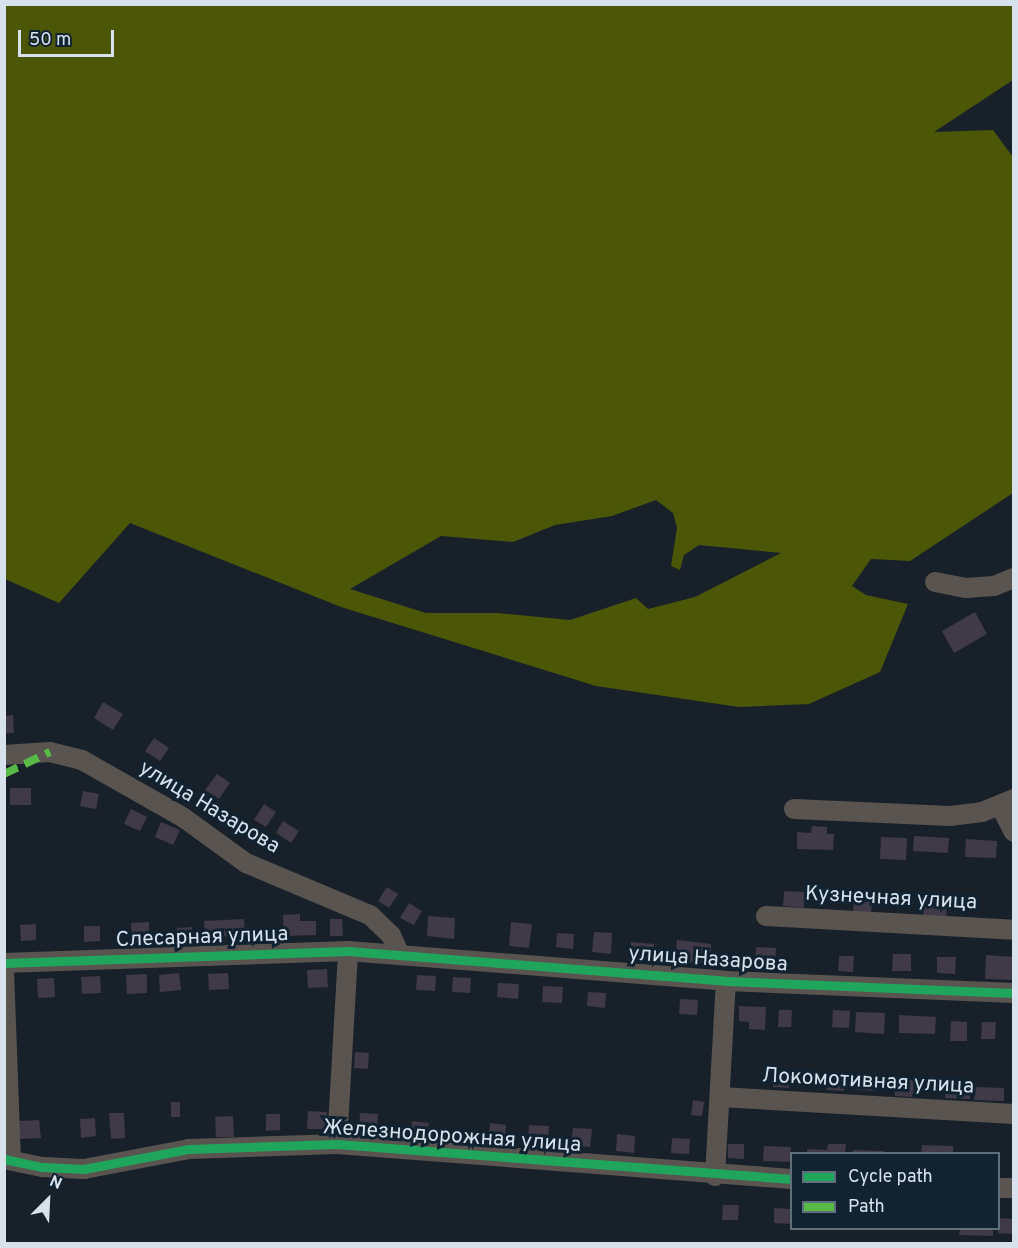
<!DOCTYPE html>
<meta charset="utf-8">
<style>
body{margin:0}
#map{position:relative;width:1018px;height:1248px;overflow:hidden;background:#18212a;font-family:Overpass,sans-serif}
div>[style]{position:absolute}
[style*='--x']{left:calc(var(--x)*1px);top:calc(var(--y)*1px);width:calc(var(--w)*1px);rotate:calc(var(--a)*1deg)}
.forest>*{inset:0;background:#4b5606}
.building>*{inset:0;background:#403947}
.minor>*{height:20px;margin:-10px;padding:0 10px;transform-origin:10px;border-radius:10px;background:#5a5450}
.quiet>*{height:8px;margin-top:-4px;transform-origin:0;background:repeating-linear-gradient(90deg,#58b947 0 15px,transparent 0 23px)}
.cycleway>*{height:9px;margin:-4.5px;padding:0 4.5px;transform-origin:4.5px;border-radius:4.5px;background:#20a55d}
span{translate:-50% -50%;white-space:nowrap;text-align:center;line-height:1.15;-webkit-text-stroke:6px #112231;paint-order:stroke}
.street-label{font-size:21px;color:#d7e2ed}
.frame{position:absolute;inset:0;border:6px solid #d7e2ed;pointer-events:none}
.legend{position:absolute;left:790px;top:1152px;width:210px;height:78px;box-sizing:border-box;background:#112231;border:2px solid #606f7c;margin:0;padding:8px 10px;list-style:none;font-size:18px;color:#d7e2ed}
.legend li{display:flex;align-items:center;gap:12px;height:30px}
.legend b{width:30px;border:2px solid #606f7c}
.north{position:absolute;left:18px;top:1170px;width:60px;height:60px;-webkit-text-stroke:4px #112231;paint-order:stroke;rotate:24deg;font-size:16px;font-weight:700;line-height:24px;text-align:center;color:#d7e2ed}
.north::after{content:'';display:block;margin:auto;width:21px;height:27px;background:#d7e2ed;clip-path:polygon(50% 0,100% 100%,50% 72%,0 100%)}
.scale{position:absolute;left:18px;top:30px;width:96px;height:27px;box-sizing:border-box;border:3px solid #d7e2ed;border-top:0;padding-left:8px;font-size:18px;line-height:21px;white-space:nowrap;color:#d7e2ed;-webkit-text-stroke:4px #112231;paint-order:stroke}
</style>
<div id="map">
<div class="forest">
<i style="clip-path:polygon(evenodd,5px 4px,1013px 5px,1013px 80px,934px 132px,993px 130px,1013px 157px,1013px 493px,910px 561px,871px 559px,852px 586px,866px 595px,908px 604px,880px 672px,809px 704px,739px 707px,596px 686px,341px 607px,130px 523px,59px 603px,5px 579px,5px 4px,656px 500px,673px 513px,677px 528px,671px 566px,680px 570px,684px 555px,699px 545px,781px 553px,695px 597px,648px 609px,636px 598px,570px 620px,498px 613px,426px 613px,350px 589px,441px 536px,513px 542px,555px 525px,612px 516px,656px 500px)"></i>
</div>
<div class="building">
<i style="clip-path:polygon(975px 612px,987px 634px,954px 653px,942px 631px)"></i>
<i style="clip-path:polygon(103px 702px,123px 714px,113px 730px,94px 718px)"></i>
<i style="clip-path:polygon(13px 715px,14px 733px,4px 733px,4px 716px)"></i>
<i style="clip-path:polygon(154px 738px,169px 748px,160px 761px,145px 751px)"></i>
<i style="clip-path:polygon(217px 774px,230px 783px,219px 799px,205px 790px)"></i>
<i style="clip-path:polygon(10px 788px,31px 788px,31px 805px,10px 805px)"></i>
<i style="clip-path:polygon(83px 791px,99px 794px,96px 809px,80px 806px)"></i>
<i style="clip-path:polygon(264px 804px,276px 812px,266px 827px,254px 820px)"></i>
<i style="clip-path:polygon(131px 809px,147px 817px,140px 831px,124px 824px)"></i>
<i style="clip-path:polygon(283px 821px,299px 831px,291px 843px,276px 833px)"></i>
<i style="clip-path:polygon(161px 822px,180px 830px,173px 845px,155px 837px)"></i>
<i style="clip-path:polygon(812px 826px,827px 827px,827px 834px,834px 834px,833px 850px,797px 849px,797px 832px,811px 833px)"></i>
<i style="clip-path:polygon(914px 836px,949px 838px,948px 853px,913px 851px)"></i>
<i style="clip-path:polygon(881px 837px,907px 838px,906px 860px,880px 859px)"></i>
<i style="clip-path:polygon(966px 839px,997px 841px,996px 858px,965px 857px)"></i>
<i style="clip-path:polygon(387px 887px,398px 894px,389px 908px,378px 901px)"></i>
<i style="clip-path:polygon(784px 891px,805px 892px,804px 908px,783px 906px)"></i>
<i style="clip-path:polygon(854px 898px,872px 899px,871px 915px,853px 914px)"></i>
<i style="clip-path:polygon(924px 902px,947px 903px,946px 920px,923px 919px)"></i>
<i style="clip-path:polygon(409px 903px,422px 911px,414px 925px,400px 918px)"></i>
<i style="clip-path:polygon(300px 914px,300px 921px,316px 921px,316px 935px,284px 936px,283px 915px)"></i>
<i style="clip-path:polygon(428px 916px,455px 918px,454px 939px,427px 936px)"></i>
<i style="clip-path:polygon(244px 919px,245px 936px,205px 937px,204px 921px)"></i>
<i style="clip-path:polygon(330px 919px,342px 919px,343px 936px,330px 936px)"></i>
<i style="clip-path:polygon(149px 922px,149px 942px,132px 942px,131px 923px)"></i>
<i style="clip-path:polygon(511px 922px,532px 924px,529px 948px,509px 946px)"></i>
<i style="clip-path:polygon(36px 924px,36px 940px,21px 941px,20px 925px)"></i>
<i style="clip-path:polygon(84px 926px,100px 926px,100px 941px,84px 942px)"></i>
<i style="clip-path:polygon(192px 927px,192px 937px,177px 937px,177px 928px)"></i>
<i style="clip-path:polygon(594px 932px,612px 933px,611px 954px,592px 952px)"></i>
<i style="clip-path:polygon(557px 933px,574px 934px,573px 949px,556px 947px)"></i>
<i style="clip-path:polygon(677px 940px,711px 944px,710px 964px,675px 961px)"></i>
<i style="clip-path:polygon(631px 942px,654px 944px,653px 956px,630px 954px)"></i>
<i style="clip-path:polygon(756px 947px,776px 948px,775px 966px,755px 965px)"></i>
<i style="clip-path:polygon(893px 954px,911px 954px,911px 971px,892px 971px)"></i>
<i style="clip-path:polygon(986px 955px,1014px 957px,1014px 980px,985px 979px)"></i>
<i style="clip-path:polygon(839px 956px,854px 956px,853px 972px,838px 971px)"></i>
<i style="clip-path:polygon(937px 957px,956px 957px,955px 974px,937px 973px)"></i>
<i style="clip-path:polygon(327px 969px,328px 987px,308px 988px,307px 970px)"></i>
<i style="clip-path:polygon(179px 973px,181px 990px,160px 992px,159px 975px)"></i>
<i style="clip-path:polygon(228px 973px,229px 989px,209px 990px,208px 974px)"></i>
<i style="clip-path:polygon(147px 974px,147px 993px,127px 994px,126px 975px)"></i>
<i style="clip-path:polygon(417px 975px,436px 976px,435px 991px,416px 990px)"></i>
<i style="clip-path:polygon(100px 976px,101px 993px,82px 994px,81px 977px)"></i>
<i style="clip-path:polygon(453px 977px,471px 978px,470px 993px,452px 992px)"></i>
<i style="clip-path:polygon(54px 978px,55px 997px,38px 998px,37px 979px)"></i>
<i style="clip-path:polygon(498px 983px,519px 984px,518px 999px,497px 997px)"></i>
<i style="clip-path:polygon(543px 986px,563px 987px,562px 1003px,542px 1002px)"></i>
<i style="clip-path:polygon(588px 992px,606px 993px,605px 1008px,587px 1006px)"></i>
<i style="clip-path:polygon(680px 999px,698px 1000px,697px 1015px,679px 1014px)"></i>
<i style="clip-path:polygon(739px 1006px,766px 1007px,765px 1030px,749px 1029px,749px 1022px,739px 1021px)"></i>
<i style="clip-path:polygon(779px 1010px,792px 1010px,791px 1027px,778px 1027px)"></i>
<i style="clip-path:polygon(833px 1010px,850px 1011px,849px 1028px,832px 1027px)"></i>
<i style="clip-path:polygon(856px 1012px,885px 1013px,884px 1034px,855px 1032px)"></i>
<i style="clip-path:polygon(899px 1015px,936px 1017px,935px 1034px,899px 1033px)"></i>
<i style="clip-path:polygon(951px 1021px,967px 1022px,967px 1041px,950px 1041px)"></i>
<i style="clip-path:polygon(982px 1022px,996px 1022px,995px 1039px,981px 1039px)"></i>
<i style="clip-path:polygon(355px 1052px,369px 1053px,368px 1069px,354px 1068px)"></i>
<i style="clip-path:polygon(774px 1073px,791px 1073px,791px 1088px,773px 1087px)"></i>
<i style="clip-path:polygon(828px 1075px,845px 1076px,844px 1091px,827px 1090px)"></i>
<i style="clip-path:polygon(856px 1075px,875px 1076px,875px 1091px,855px 1090px)"></i>
<i style="clip-path:polygon(895px 1079px,914px 1080px,913px 1097px,895px 1096px)"></i>
<i style="clip-path:polygon(946px 1083px,970px 1084px,970px 1099px,945px 1098px)"></i>
<i style="clip-path:polygon(975px 1087px,1004px 1088px,1004px 1101px,974px 1100px)"></i>
<i style="clip-path:polygon(693px 1100px,704px 1102px,702px 1116px,691px 1115px)"></i>
<i style="clip-path:polygon(171px 1102px,180px 1102px,180px 1117px,171px 1117px)"></i>
<i style="clip-path:polygon(308px 1111px,327px 1112px,326px 1129px,307px 1129px)"></i>
<i style="clip-path:polygon(109px 1113px,124px 1113px,125px 1138px,111px 1139px)"></i>
<i style="clip-path:polygon(360px 1113px,378px 1114px,377px 1132px,359px 1131px)"></i>
<i style="clip-path:polygon(266px 1114px,280px 1114px,280px 1130px,266px 1131px)"></i>
<i style="clip-path:polygon(233px 1116px,234px 1137px,216px 1137px,215px 1117px)"></i>
<i style="clip-path:polygon(95px 1118px,96px 1136px,81px 1138px,80px 1119px)"></i>
<i style="clip-path:polygon(39px 1120px,41px 1138px,20px 1139px,19px 1121px)"></i>
<i style="clip-path:polygon(412px 1121px,429px 1123px,427px 1136px,411px 1135px)"></i>
<i style="clip-path:polygon(490px 1123px,506px 1125px,505px 1138px,489px 1136px)"></i>
<i style="clip-path:polygon(529px 1125px,549px 1126px,548px 1142px,528px 1141px)"></i>
<i style="clip-path:polygon(573px 1128px,592px 1129px,590px 1147px,571px 1146px)"></i>
<i style="clip-path:polygon(617px 1134px,635px 1136px,634px 1153px,616px 1151px)"></i>
<i style="clip-path:polygon(672px 1138px,690px 1139px,689px 1154px,671px 1153px)"></i>
<i style="clip-path:polygon(728px 1144px,744px 1144px,744px 1159px,728px 1158px)"></i>
<i style="clip-path:polygon(828px 1144px,846px 1144px,845px 1154px,807px 1154px,807px 1149px,827px 1150px)"></i>
<i style="clip-path:polygon(922px 1145px,953px 1146px,953px 1154px,921px 1154px)"></i>
<i style="clip-path:polygon(764px 1146px,791px 1147px,790px 1162px,763px 1161px)"></i>
<i style="clip-path:polygon(853px 1150px,884px 1151px,884px 1154px,852px 1154px)"></i>
<i style="clip-path:polygon(723px 1205px,739px 1205px,738px 1220px,722px 1220px)"></i>
<i style="clip-path:polygon(774px 1208px,792px 1209px,792px 1224px,774px 1223px)"></i>
<i style="clip-path:polygon(998px 1218px,1014px 1219px,1014px 1234px,998px 1233px)"></i>
<i style="clip-path:polygon(960px 1228px,993px 1228px,993px 1236px,959px 1235px)"></i>
</div>
<div class="minor">
<i style="--x:935;--y:582;--w:32;--a:11"></i>
<i style="--x:966;--y:588;--w:28;--a:-4"></i>
<i style="--x:994;--y:586;--w:22;--a:-22"></i>
<i style="--x:4;--y:755;--w:46;--a:-3.7"></i>
<i style="--x:50;--y:752;--w:33;--a:14"></i>
<i style="--x:82;--y:760;--w:117;--a:29.6"></i>
<i style="--x:184;--y:818;--w:77;--a:36"></i>
<i style="--x:246;--y:863;--w:134;--a:22.8"></i>
<i style="--x:370;--y:915;--w:29;--a:44"></i>
<i style="--x:391;--y:935;--w:22;--a:66"></i>
<i style="--x:1000;--y:805;--w:30;--a:63"></i>
<i style="--x:794;--y:809;--w:156;--a:2.6"></i>
<i style="--x:950;--y:816;--w:32;--a:-7"></i>
<i style="--x:982;--y:812;--w:35;--a:-22"></i>
<i style="--x:766;--y:916;--w:248;--a:3.2"></i>
<i style="--x:4;--y:963;--w:344;--a:-2"></i>
<i style="--x:348;--y:951;--w:379;--a:4.5"></i>
<i style="--x:726;--y:981;--w:288;--a:2.4"></i>
<i style="--x:4;--y:970;--w:188;--a:87.9"></i>
<i style="--x:720;--y:1097;--w:294;--a:3.3"></i>
<i style="--x:337;--y:1144;--w:193;--a:-86.7"></i>
<i style="--x:4;--y:1159;--w:40;--a:12"></i>
<i style="--x:43;--y:1167;--w:41;--a:2.8"></i>
<i style="--x:84;--y:1169;--w:107;--a:-10.8"></i>
<i style="--x:189;--y:1149;--w:148;--a:-1.9"></i>
<i style="--x:337;--y:1144;--w:456;--a:4.4"></i>
<i style="--x:715;--y:1176;--w:195;--a:-86.8"></i>
<i style="--x:998;--y:1188;--w:16;--a:0"></i>
</div>
<div class="quiet">
<i style="--x:4;--y:774;--w:51;--a:-25.6"></i>
</div>
<div class="cycleway">
<i style="--x:4;--y:963;--w:344;--a:-2"></i>
<i style="--x:348;--y:951;--w:379;--a:4.5"></i>
<i style="--x:726;--y:981;--w:288;--a:2.4"></i>
<i style="--x:4;--y:1159;--w:40;--a:12"></i>
<i style="--x:43;--y:1167;--w:41;--a:2.8"></i>
<i style="--x:84;--y:1169;--w:107;--a:-10.8"></i>
<i style="--x:189;--y:1149;--w:148;--a:-1.9"></i>
<i style="--x:337;--y:1144;--w:456;--a:4.4"></i>
</div>
<div class="street-label">
<span style="left:209px;top:808px;rotate:31deg">улица Назарова</span>
<span style="left:891px;top:899px;rotate:3deg">Кузнечная улица</span>
<span style="left:202px;top:938px;rotate:-2deg">Слесарная улица</span>
<span style="left:708px;top:960px;rotate:4deg">улица Назарова</span>
<span style="left:868px;top:1082px;rotate:3deg">Локомотивная улица</span>
<span style="left:452px;top:1137px;rotate:4deg">Железнодорожная улица</span>
</div>
<div class="frame"></div>
<ul class="legend">
<li><b style="height:8px;background:#20a55d"></b>Cycle path</li>
<li><b style="height:8px;background:#58b947"></b>Path</li>
</ul>
<div class="north">N</div>
<div class="scale">50 m</div>
</div>
